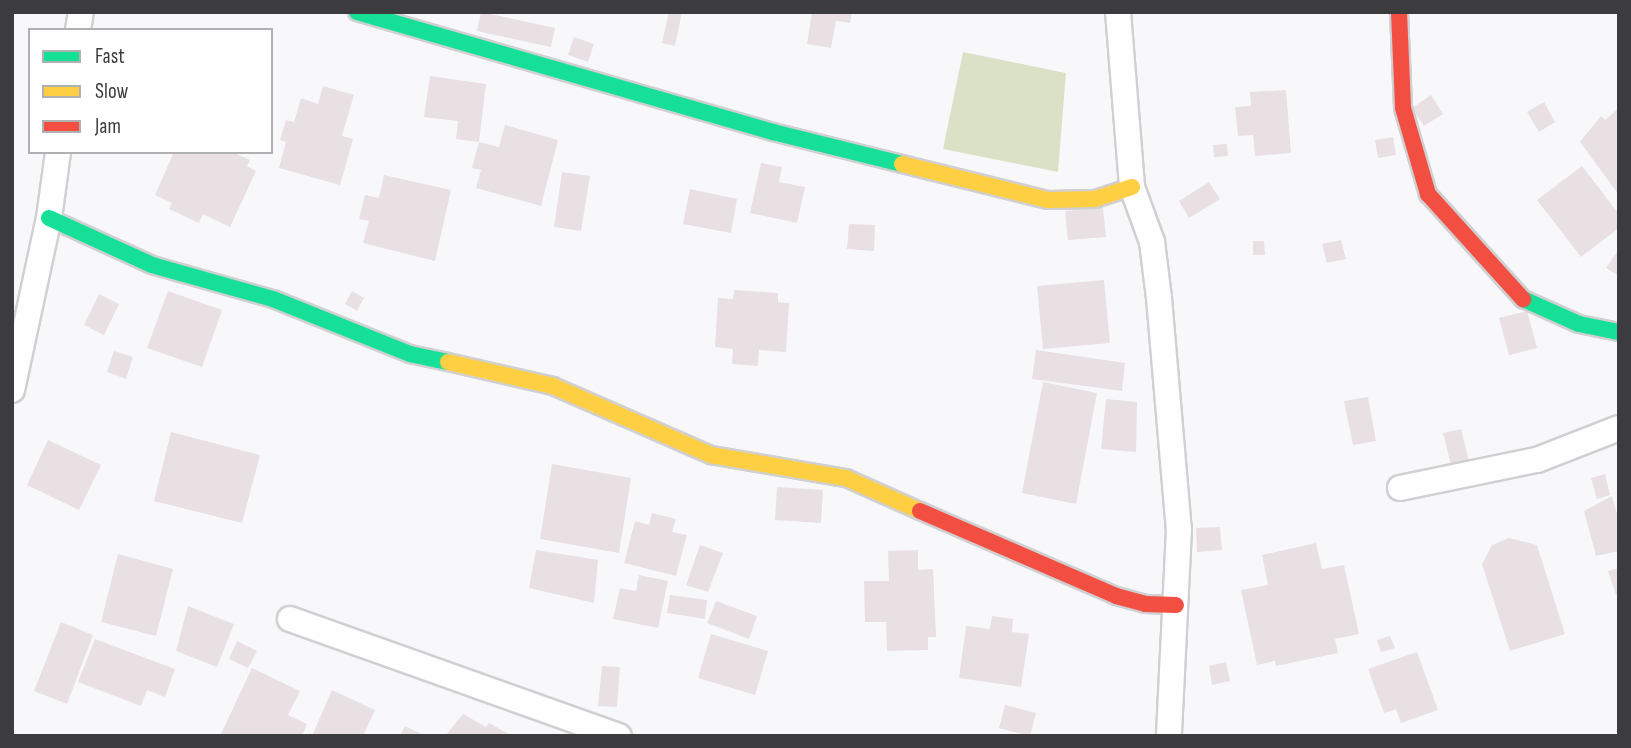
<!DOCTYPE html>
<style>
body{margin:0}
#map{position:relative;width:1631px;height:748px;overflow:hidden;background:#f8f8fb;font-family:"Sofia Sans Condensed",sans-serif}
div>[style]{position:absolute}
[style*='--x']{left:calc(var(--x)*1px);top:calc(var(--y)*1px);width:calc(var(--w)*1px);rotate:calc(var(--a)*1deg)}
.green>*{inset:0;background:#dbe1c7}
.building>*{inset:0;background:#e8e0e3}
.roads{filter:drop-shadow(2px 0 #d0d0d2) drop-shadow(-2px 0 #d0d0d2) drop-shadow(0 2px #d0d0d2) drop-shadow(0 -2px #d0d0d2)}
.street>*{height:24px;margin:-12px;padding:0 12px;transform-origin:12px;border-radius:12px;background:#fefefe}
.fast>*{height:16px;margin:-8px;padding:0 8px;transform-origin:8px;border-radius:8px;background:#16e098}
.slow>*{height:16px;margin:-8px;padding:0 8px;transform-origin:8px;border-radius:8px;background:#ffcf43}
.jam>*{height:16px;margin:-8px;padding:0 8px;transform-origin:8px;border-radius:8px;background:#f24e42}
span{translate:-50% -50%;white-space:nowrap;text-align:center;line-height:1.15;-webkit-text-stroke:5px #fff;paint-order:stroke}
.frame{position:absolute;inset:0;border:14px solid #3c3c3e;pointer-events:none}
.legend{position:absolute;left:28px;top:28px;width:245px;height:126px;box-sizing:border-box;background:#fff;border:2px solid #b1b1b2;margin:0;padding:9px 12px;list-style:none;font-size:21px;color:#3c3c3e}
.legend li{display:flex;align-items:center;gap:14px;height:35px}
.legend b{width:35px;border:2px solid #b1b1b2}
</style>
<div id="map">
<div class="green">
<i style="clip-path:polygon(963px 52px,1066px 73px,1058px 172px,943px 149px)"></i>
</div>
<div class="building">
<i style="clip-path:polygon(481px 12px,555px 28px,551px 47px,477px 31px)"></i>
<i style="clip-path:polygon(669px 12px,682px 12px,675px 46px,662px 43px)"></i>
<i style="clip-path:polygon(812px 12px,852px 12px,850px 23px,836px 21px,831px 48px,807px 44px)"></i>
<i style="clip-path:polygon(574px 37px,594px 44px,588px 62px,568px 55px)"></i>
<i style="clip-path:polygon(430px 76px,486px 84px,479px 142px,456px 139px,458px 121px,424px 117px)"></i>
<i style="clip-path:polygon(323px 86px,354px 95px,342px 136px,353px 139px,340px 185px,279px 168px,286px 142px,280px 140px,286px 120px,294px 122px,301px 98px,318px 104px)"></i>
<i style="clip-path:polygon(1286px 90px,1291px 153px,1255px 156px,1253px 135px,1238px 136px,1235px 107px,1251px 106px,1250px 92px)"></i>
<i style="clip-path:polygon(1431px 95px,1443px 114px,1424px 126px,1412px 108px)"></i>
<i style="clip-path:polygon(1544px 102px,1555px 122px,1539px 132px,1527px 112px)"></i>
<i style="clip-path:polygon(1619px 108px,1619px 195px,1580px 142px,1601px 116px,1605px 120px)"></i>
<i style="clip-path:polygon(505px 125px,558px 140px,541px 206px,476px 188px,481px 170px,472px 168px,479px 142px,499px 147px)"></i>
<i style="clip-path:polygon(1393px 137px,1396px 155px,1378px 158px,1375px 140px)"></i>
<i style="clip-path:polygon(1227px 144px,1228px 156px,1214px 157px,1213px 145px)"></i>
<i style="clip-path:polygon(174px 152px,232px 152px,250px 160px,247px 166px,256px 171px,230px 227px,203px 214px,199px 223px,169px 209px,172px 203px,155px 195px)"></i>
<i style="clip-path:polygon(761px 163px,782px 167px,779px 182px,805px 187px,797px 223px,750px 213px)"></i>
<i style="clip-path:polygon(1582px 166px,1619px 214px,1619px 228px,1581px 257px,1537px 200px)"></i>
<i style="clip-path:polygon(562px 172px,590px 176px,581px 231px,554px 227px)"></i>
<i style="clip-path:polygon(384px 175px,451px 190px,435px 261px,363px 243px,369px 221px,359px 219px,365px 195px,379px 198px)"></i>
<i style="clip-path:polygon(1209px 182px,1220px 199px,1189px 218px,1179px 201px)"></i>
<i style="clip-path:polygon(690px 189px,737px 199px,731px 233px,683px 224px)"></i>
<i style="clip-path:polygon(1103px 208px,1106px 237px,1068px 240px,1065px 211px)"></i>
<i style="clip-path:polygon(849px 224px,875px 225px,874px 251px,847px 249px)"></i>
<i style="clip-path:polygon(1341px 240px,1346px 259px,1327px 263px,1322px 244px)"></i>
<i style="clip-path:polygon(1253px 241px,1264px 241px,1265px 255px,1253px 255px)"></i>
<i style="clip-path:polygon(1619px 249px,1619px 276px,1606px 268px)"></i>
<i style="clip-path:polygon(1104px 280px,1110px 343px,1043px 349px,1037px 286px)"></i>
<i style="clip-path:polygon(734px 290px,778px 293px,778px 302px,789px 303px,786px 352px,759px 350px,758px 366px,732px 364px,733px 349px,715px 347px,718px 298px,733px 299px)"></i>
<i style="clip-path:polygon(168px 291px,222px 310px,202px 367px,147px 348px)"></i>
<i style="clip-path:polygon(352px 291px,364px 298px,357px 311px,345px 304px)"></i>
<i style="clip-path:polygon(99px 294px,119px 304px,104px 335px,84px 325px)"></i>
<i style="clip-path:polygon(1527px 311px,1537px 348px,1509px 355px,1499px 318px)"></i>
<i style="clip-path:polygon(1036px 350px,1125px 363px,1122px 391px,1032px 379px)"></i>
<i style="clip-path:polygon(114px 351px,133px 357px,126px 379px,107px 372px)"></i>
<i style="clip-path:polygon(1043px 382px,1097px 393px,1076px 504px,1022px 493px)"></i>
<i style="clip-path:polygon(1368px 397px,1376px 441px,1353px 445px,1344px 401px)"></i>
<i style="clip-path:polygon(1106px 399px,1137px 402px,1136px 452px,1101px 449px)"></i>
<i style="clip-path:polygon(1461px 429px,1469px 461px,1451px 465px,1443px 433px)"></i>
<i style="clip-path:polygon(171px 432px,260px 455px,242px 523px,154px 501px)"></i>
<i style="clip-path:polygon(48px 440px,101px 465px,79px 510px,27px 485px)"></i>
<i style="clip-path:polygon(552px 464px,631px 478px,619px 553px,540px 539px)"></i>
<i style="clip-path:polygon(1605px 474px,1610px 495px,1597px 499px,1591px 478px)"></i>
<i style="clip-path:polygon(777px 487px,823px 490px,821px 523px,775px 520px)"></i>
<i style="clip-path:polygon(1612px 496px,1619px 521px,1619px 551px,1596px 556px,1584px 511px)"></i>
<i style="clip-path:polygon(652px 513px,676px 519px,672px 532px,687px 535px,676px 576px,624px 563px,635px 521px,649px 525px)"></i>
<i style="clip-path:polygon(1220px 527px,1222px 550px,1197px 552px,1196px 528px)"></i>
<i style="clip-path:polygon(1509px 538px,1537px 545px,1565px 634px,1510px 651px,1482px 564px,1492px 545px)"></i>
<i style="clip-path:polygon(1316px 543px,1322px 569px,1344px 565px,1359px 634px,1335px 639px,1338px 653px,1276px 666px,1275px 661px,1257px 665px,1241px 590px,1268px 585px,1262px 555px)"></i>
<i style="clip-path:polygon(700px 545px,723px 553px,708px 592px,686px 585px)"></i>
<i style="clip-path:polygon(536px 550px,598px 560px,594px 603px,529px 588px)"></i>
<i style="clip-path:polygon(918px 550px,918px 570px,933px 569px,936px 637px,928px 637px,928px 650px,887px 651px,886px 622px,865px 622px,864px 581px,889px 581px,888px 551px)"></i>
<i style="clip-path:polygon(118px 554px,173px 569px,156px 636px,101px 622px)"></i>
<i style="clip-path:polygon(1619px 568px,1619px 594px,1616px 595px,1608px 571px)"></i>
<i style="clip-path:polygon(639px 575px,668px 581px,658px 628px,613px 619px,620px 588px,636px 591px)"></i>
<i style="clip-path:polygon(670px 595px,707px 600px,705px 619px,667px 613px)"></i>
<i style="clip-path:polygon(716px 601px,757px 616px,749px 639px,707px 623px)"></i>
<i style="clip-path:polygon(188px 606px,234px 624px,217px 667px,176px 651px)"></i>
<i style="clip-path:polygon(992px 616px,1013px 619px,1012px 632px,1029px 634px,1021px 687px,959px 678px,966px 626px,990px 629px)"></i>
<i style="clip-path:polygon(61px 622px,93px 635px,67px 704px,34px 691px)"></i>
<i style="clip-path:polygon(711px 634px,768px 651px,755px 695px,698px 678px)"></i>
<i style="clip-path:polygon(1390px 636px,1395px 648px,1381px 652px,1377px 640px)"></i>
<i style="clip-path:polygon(95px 639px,175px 669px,165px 697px,147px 690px,141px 706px,78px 682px)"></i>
<i style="clip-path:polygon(237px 641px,257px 651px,248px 668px,229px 659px)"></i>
<i style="clip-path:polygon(1417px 652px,1438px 710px,1401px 723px,1396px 709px,1384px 713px,1368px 669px)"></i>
<i style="clip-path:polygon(1226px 662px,1230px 681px,1212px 685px,1209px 666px)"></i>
<i style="clip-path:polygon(602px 666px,620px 667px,617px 707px,598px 706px)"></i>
<i style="clip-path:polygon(252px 668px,300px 691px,288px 715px,307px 724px,302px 736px,220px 736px)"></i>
<i style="clip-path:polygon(332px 690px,375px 710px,363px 736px,312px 736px)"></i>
<i style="clip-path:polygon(1005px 705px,1036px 713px,1030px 736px,999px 728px)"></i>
<i style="clip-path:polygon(463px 714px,486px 727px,489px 723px,512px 736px,445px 736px)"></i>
<i style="clip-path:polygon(405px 726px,426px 736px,400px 736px)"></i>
</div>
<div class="roads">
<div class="street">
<i style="--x:1118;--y:12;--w:176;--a:85.4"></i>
<i style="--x:1132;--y:187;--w:59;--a:70"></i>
<i style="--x:1152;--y:242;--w:56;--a:82.9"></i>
<i style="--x:1159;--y:298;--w:232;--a:85.1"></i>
<i style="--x:1179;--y:529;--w:207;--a:92.8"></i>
<i style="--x:78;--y:30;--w:18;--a:-81"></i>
<i style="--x:12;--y:390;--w:176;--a:-77.9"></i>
<i style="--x:49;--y:218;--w:67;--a:-82.2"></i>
<i style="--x:1400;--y:488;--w:140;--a:-11.6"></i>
<i style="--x:1537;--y:460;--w:88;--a:-21.3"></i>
<i style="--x:290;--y:619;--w:349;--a:19.6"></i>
</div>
<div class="fast">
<i style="--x:357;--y:12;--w:433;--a:16.1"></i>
<i style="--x:773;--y:132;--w:133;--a:13.9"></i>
<i style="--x:49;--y:218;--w:113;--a:24.5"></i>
<i style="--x:152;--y:265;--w:126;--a:15.7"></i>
<i style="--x:273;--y:299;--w:148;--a:21.9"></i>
<i style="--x:410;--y:354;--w:39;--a:12"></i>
<i style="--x:1523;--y:299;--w:61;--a:24.1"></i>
<i style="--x:1579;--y:324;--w:41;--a:11.3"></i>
</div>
<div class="slow">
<i style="--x:902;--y:164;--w:150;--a:13.9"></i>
<i style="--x:1048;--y:200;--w:47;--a:-1.2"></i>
<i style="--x:1095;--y:199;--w:39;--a:-18"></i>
<i style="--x:448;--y:362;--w:108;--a:12.9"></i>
<i style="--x:553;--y:386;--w:172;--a:23.6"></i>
<i style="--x:711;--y:455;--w:137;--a:9.7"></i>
<i style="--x:846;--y:478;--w:81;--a:24"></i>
</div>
<div class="jam">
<i style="--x:1399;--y:12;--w:96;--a:87.6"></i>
<i style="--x:1403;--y:108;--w:90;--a:73.8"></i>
<i style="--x:1428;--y:194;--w:142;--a:47.9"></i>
<i style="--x:920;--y:511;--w:214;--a:23.4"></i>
<i style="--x:1116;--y:596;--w:30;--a:15"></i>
<i style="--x:1145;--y:604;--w:31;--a:2"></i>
</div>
</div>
<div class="frame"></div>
<ul class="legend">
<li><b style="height:9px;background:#16e098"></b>Fast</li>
<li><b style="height:9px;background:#ffcf43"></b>Slow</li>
<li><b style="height:9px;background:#f24e42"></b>Jam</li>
</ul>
</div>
